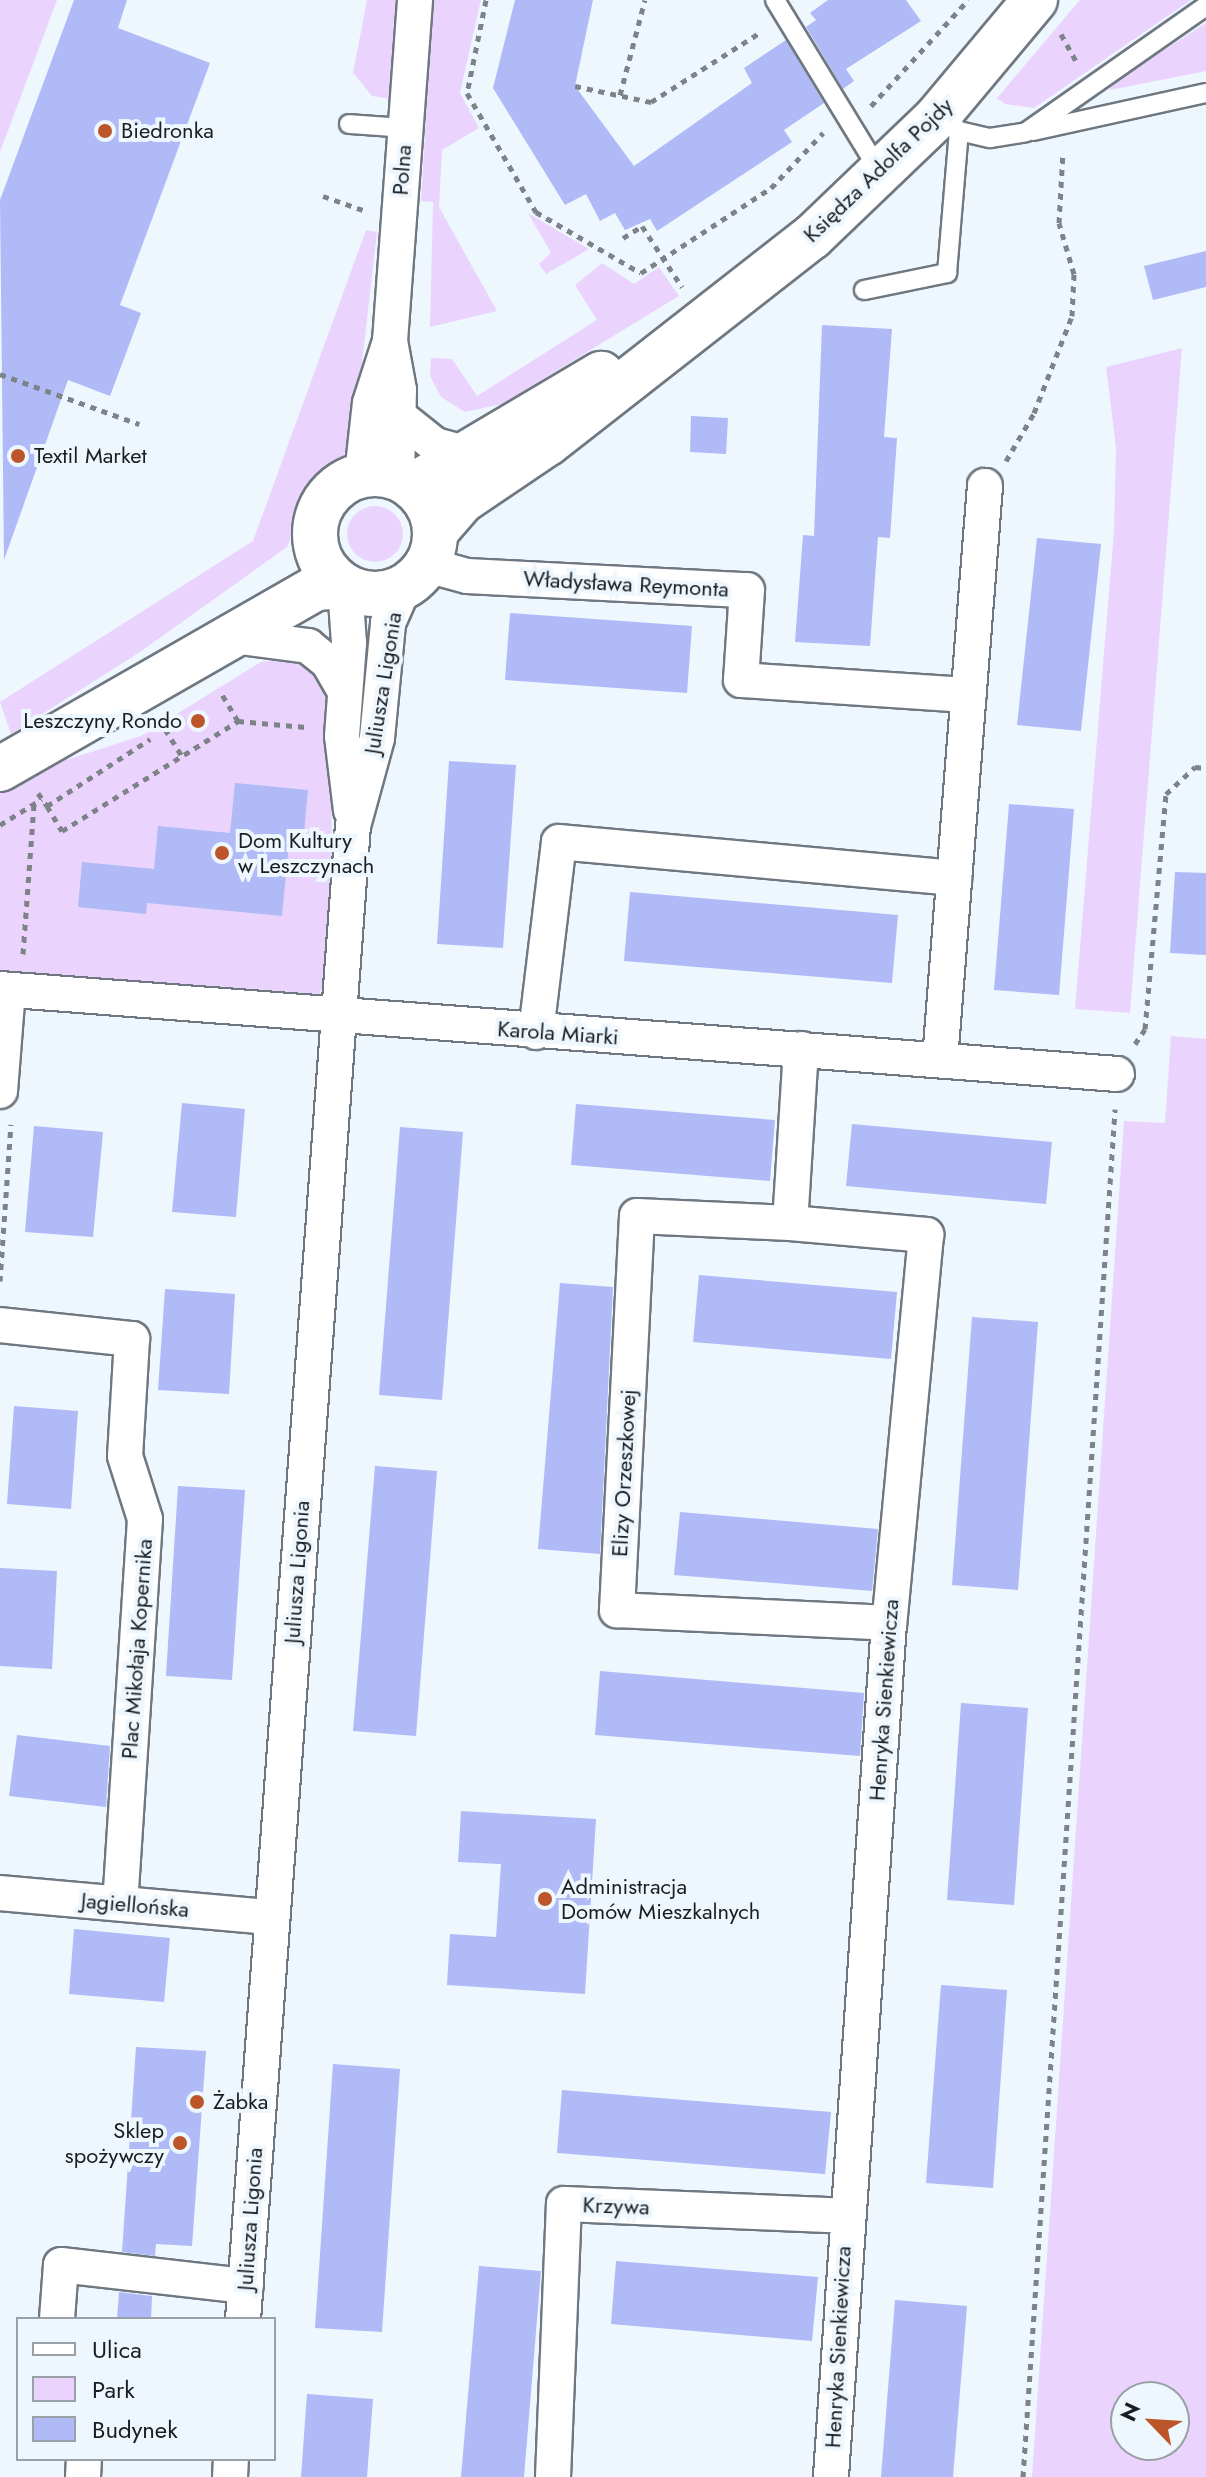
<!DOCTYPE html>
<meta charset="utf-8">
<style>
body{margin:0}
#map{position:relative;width:1206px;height:2477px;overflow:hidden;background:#eef7fe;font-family:Jost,sans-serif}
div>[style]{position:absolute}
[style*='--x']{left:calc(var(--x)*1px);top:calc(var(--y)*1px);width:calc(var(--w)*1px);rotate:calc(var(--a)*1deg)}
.green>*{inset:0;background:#ead4fe}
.round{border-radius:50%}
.building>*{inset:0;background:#afbaf7}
.path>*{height:5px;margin-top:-2.5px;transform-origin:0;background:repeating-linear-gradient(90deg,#7d8388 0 6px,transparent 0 12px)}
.roads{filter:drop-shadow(2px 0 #6f7881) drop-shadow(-2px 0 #6f7881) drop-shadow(0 2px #6f7881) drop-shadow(0 -2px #6f7881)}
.lane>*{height:18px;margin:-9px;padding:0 9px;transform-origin:9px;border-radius:9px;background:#fff}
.street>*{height:34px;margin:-17px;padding:0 17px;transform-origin:17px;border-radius:17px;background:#fff}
.secondary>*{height:44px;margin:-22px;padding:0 22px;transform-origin:22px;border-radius:22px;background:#fff}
.secondary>.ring{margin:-22px;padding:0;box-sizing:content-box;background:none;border:44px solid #fff;border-radius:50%}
.dots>*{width:22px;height:22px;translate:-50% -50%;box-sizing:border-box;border:4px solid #eef7fe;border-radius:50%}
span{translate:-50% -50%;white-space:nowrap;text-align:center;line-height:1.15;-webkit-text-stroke:8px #eef7fe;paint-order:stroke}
.poi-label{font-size:22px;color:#1a1d21}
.left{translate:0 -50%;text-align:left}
.right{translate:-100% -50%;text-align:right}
.street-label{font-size:22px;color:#1a1d21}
.legend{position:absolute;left:16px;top:2317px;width:260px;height:144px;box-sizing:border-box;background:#eef7fe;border:2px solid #99a0a6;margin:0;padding:10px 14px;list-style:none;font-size:24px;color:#1a1d21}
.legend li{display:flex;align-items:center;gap:16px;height:40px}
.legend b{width:40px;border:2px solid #99a0a6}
.north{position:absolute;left:1110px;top:2381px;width:80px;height:80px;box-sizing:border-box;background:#eef7fe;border:2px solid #99a0a6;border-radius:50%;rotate:295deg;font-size:22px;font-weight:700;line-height:32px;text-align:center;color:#1a1d21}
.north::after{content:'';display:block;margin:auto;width:28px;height:36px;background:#bc562a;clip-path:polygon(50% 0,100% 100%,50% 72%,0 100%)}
</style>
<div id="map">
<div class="green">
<i style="clip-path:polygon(0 0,57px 0,0 152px)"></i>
<i style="clip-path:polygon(367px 0,398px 0,391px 99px,372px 96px,353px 73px)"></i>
<i style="clip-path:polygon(433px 0,481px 0,460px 93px,479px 128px,442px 150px,439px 207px,497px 311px,430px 327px,433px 202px,421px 201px)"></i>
<i style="clip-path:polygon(1080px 0,1191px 0,1034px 108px,1005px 104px,997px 98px)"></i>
<i style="clip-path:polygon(1206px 23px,1206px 71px,1110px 90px,1111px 84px)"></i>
<i style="clip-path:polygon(528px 213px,589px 249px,546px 274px,539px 264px,551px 253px)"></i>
<i style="clip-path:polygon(366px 230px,377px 232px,354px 433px,341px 461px,311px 487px,287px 547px,140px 652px,11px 734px,0 702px,253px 541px)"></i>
<i style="clip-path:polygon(602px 263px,634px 284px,659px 267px,679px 296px,502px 404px,465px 412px,441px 397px,430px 376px,431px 358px,452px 359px,477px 396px,597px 320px,575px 285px)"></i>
<i style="clip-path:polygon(1182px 348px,1130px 1013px,1075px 1009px,1114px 530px,1116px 448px,1106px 367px)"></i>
<i class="round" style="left:347px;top:506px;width:56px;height:56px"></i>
<i style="clip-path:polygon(300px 656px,330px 686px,332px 863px,323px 987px,316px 1000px,269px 991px,0 974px,0 793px,41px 768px,141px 736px,261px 662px)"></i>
<i style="clip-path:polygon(evenodd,1171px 1036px,1206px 1039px,1206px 2477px,1032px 2477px,1124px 1121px,1165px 1123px,1171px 1036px,1126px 2397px,1174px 2397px,1174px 2445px,1126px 2445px,1126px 2397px)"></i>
</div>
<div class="building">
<i style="clip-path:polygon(74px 0,127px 0,118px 28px,210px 63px,120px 305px,141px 313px,110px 396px,68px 380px,4px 560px,0 200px)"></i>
<i style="clip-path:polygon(515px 0,593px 0,575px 86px,634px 166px,752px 83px,744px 68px,786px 40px,824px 103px,784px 130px,792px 142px,657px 231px,650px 219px,625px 230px,615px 213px,600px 221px,586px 194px,565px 205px,493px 88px)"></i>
<i style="clip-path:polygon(828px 0,906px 0,921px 21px,846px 69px,854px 81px,843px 89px,806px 27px,816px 20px,810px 13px)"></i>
<i style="clip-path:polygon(1206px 251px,1206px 287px,1153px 300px,1144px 266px)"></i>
<i style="clip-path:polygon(822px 325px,892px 329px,884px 437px,897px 438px,890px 538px,878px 537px,870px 646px,795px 642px,803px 535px,814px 536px)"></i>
<i style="clip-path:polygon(691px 416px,728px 418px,726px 454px,690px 452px)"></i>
<i style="clip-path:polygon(1037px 538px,1101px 544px,1081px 731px,1017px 725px)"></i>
<i style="clip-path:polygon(510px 613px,692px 626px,687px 693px,505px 680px)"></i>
<i style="clip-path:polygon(449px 761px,516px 765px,503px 948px,437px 944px)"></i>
<i style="clip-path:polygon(235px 783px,308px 790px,303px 844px,289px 843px,282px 916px,147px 903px,146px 914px,78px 907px,82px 862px,154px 869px,158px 826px,230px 833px)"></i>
<i style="clip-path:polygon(1009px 804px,1074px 809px,1059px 995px,994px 990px)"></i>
<i style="clip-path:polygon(1175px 872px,1206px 873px,1206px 955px,1170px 953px)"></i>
<i style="clip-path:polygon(630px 892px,898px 915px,892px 983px,624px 961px)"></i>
<i style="clip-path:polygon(182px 1103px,245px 1109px,236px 1217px,172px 1212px)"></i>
<i style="clip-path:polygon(576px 1104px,775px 1120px,770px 1181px,571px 1165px)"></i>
<i style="clip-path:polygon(852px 1124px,1052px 1142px,1046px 1204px,846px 1186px)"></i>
<i style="clip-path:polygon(34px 1126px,103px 1132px,93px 1237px,25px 1232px)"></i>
<i style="clip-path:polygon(400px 1127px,463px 1132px,442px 1400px,379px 1395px)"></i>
<i style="clip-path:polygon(699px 1275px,897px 1292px,891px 1359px,693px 1342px)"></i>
<i style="clip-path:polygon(560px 1283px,613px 1287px,600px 1554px,538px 1549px)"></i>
<i style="clip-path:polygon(165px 1289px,235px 1294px,229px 1394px,158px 1390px)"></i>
<i style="clip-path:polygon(972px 1317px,1038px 1322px,1018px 1590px,952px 1585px)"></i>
<i style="clip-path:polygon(14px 1406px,78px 1411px,71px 1509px,7px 1504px)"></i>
<i style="clip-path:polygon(375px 1466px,437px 1471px,416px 1736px,353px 1731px)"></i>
<i style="clip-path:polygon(178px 1486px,245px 1490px,232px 1680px,166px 1676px)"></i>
<i style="clip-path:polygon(680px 1512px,878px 1529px,872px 1591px,674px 1575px)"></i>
<i style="clip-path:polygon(0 1568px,57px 1571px,52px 1669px,0 1666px)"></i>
<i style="clip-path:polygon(600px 1671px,864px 1693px,860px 1756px,595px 1735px)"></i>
<i style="clip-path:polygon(961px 1703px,1028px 1708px,1014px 1905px,947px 1900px)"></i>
<i style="clip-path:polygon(17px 1735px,110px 1746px,106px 1807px,9px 1796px)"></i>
<i style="clip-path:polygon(461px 1811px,596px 1819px,585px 1994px,447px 1985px,450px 1934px,496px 1937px,501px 1864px,458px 1862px)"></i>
<i style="clip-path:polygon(74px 1929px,170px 1938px,164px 2002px,69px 1994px)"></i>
<i style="clip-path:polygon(941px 1985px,1007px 1990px,993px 2188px,926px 2183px)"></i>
<i style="clip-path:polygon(136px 2047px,206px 2051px,192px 2246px,156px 2244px,155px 2256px,122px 2252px)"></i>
<i style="clip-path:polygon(333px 2064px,400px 2069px,382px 2332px,315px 2328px)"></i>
<i style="clip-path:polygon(562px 2090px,831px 2112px,825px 2174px,557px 2153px)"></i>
<i style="clip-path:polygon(616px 2261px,818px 2277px,812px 2341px,611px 2324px)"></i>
<i style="clip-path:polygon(479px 2266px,541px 2271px,524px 2477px,461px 2477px)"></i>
<i style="clip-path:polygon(119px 2292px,152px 2296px,151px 2319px,117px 2319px)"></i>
<i style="clip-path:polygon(895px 2300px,967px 2306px,953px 2477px,881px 2477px)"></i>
<i style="clip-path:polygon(307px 2394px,373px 2399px,367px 2477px,301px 2477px)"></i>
</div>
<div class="path">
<i style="--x:486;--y:0;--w:95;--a:101.5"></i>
<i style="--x:467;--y:93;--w:138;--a:59.9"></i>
<i style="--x:536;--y:212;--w:121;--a:30.2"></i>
<i style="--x:641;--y:273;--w:155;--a:-33.2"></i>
<i style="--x:771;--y:188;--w:76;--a:-46.6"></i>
<i style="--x:1061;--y:34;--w:33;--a:61"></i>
<i style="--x:575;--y:86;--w:78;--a:11.9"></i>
<i style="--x:651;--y:102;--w:130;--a:-32.5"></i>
<i style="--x:620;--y:95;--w:98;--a:-75.3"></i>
<i style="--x:871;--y:106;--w:144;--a:-47.5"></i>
<i style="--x:323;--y:196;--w:42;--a:19.3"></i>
<i style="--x:623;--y:238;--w:22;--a:-32"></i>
<i style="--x:642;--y:226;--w:73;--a:56.7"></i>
<i style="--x:0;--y:374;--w:148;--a:19.8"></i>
<i style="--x:1006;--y:461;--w:56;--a:-59.7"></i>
<i style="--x:1034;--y:413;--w:104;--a:-68.6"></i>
<i style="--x:1072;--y:316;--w:42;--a:-87.3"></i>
<i style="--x:1074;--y:274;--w:53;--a:-106.4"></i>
<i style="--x:1059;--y:223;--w:71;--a:-86.8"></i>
<i style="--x:238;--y:721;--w:68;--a:5"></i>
<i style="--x:165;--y:729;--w:32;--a:58"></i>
<i style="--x:38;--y:793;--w:16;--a:55"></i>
<i style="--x:47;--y:806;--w:123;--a:-33"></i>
<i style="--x:47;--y:806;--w:29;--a:59"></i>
<i style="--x:62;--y:831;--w:208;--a:-32"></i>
<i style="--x:238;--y:721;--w:33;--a:-121"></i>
<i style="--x:0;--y:825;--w:49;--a:-31.8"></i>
<i style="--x:23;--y:954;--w:151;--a:-85.8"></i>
<i style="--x:1135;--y:1044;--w:18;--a:-56"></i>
<i style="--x:1145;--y:1029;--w:236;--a:-84.9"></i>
<i style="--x:1166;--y:794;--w:40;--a:-43"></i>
<i style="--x:1195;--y:767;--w:11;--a:5"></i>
<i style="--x:0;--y:1281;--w:157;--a:-86"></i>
<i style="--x:1023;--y:2477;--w:1371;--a:-86.15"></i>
</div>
<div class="roads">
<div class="lane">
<i style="--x:775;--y:0;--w:202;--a:58.6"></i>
<i style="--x:937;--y:117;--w:26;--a:32"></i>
<i style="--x:959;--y:131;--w:32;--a:13"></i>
<i style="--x:990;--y:138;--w:36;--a:-9"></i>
<i style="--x:1026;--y:132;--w:220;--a:-35"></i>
<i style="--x:349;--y:124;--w:56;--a:4.1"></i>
<i style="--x:1033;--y:131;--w:177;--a:-12.4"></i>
<i style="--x:864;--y:290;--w:85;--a:-11.6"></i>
<i style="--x:947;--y:273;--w:143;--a:-85.2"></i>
</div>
<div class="street">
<i style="--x:400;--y:417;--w:45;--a:38.7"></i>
<i style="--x:435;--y:445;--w:34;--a:15"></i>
<i style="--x:362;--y:475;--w:72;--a:-83.7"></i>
<i style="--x:370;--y:403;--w:65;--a:-72.1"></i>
<i style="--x:397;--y:477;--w:87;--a:-88.7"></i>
<i style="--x:399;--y:390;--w:50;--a:-100.4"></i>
<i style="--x:390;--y:341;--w:342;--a:-85.8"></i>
<i style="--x:427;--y:565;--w:41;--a:15.4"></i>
<i style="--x:467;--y:576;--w:280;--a:2.9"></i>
<i style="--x:747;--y:590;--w:90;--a:93.8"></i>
<i style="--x:741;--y:680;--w:228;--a:3.8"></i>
<i style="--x:345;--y:586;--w:57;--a:86"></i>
<i style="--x:349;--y:643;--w:93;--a:94.3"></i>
<i style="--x:342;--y:736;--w:75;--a:83.1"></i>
<i style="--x:240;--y:637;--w:69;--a:7.5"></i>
<i style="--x:308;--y:646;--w:26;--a:39"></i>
<i style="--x:328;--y:662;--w:34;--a:60"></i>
<i style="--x:0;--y:989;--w:1120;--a:4.35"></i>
<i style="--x:536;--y:1032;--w:191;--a:-83.1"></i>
<i style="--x:559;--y:842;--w:397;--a:5.2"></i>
<i style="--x:801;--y:1049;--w:174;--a:93.6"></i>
<i style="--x:790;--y:1223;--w:137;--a:5"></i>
<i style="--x:926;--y:1235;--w:390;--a:95.4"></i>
<i style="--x:889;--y:1623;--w:856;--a:93.89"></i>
<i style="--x:940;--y:1060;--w:576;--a:-85.52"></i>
<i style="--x:0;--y:1091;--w:101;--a:-85.5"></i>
<i style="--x:790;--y:1223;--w:153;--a:-177.4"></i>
<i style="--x:637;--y:1216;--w:395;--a:92.9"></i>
<i style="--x:617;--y:1610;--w:272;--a:2.7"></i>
<i style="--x:0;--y:1325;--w:133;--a:6.1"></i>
<i style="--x:132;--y:1339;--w:117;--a:93.4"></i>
<i style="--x:125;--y:1456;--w:66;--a:72.4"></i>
<i style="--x:145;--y:1519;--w:385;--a:93.7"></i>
<i style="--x:0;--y:1893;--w:271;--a:5.1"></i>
<i style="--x:57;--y:2319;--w:54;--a:-85.8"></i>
<i style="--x:61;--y:2265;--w:186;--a:6.5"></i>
<i style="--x:243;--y:2319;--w:1497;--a:-85.79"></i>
<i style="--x:353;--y:826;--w:91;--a:-74.7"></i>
<i style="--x:377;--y:738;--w:116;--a:-84.5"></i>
<i style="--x:388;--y:623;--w:39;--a:-66"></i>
<i style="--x:83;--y:2477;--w:18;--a:-87"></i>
<i style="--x:230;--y:2477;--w:18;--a:-87"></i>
<i style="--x:553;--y:2477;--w:273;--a:-87.7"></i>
<i style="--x:564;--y:2204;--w:282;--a:2.4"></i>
</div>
<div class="secondary">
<i class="ring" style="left:315px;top:474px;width:76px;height:76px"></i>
<i style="--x:412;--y:486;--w:220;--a:-30.7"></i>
<i style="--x:436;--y:531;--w:40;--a:-49"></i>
<i style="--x:462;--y:501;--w:104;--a:-34"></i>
<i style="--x:548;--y:443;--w:335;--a:-38"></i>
<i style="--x:812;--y:237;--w:173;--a:-43.8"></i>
<i style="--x:937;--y:117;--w:153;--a:-50.1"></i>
<i style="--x:0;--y:769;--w:364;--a:-29.8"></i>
<i style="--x:316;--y:588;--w:29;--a:-4"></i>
</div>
</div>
<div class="dots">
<i style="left:105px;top:131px;background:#bc562a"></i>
<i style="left:18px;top:456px;background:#bc562a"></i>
<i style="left:198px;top:721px;background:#bc562a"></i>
<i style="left:222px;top:853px;background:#bc562a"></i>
<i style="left:545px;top:1899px;background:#bc562a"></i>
<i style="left:197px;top:2102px;background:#bc562a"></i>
<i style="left:180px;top:2143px;background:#bc562a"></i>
</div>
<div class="poi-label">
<span class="left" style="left:121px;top:131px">Biedronka</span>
<span class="left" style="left:34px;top:456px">Textil Market</span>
<span class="right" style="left:182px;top:721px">Leszczyny Rondo</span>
<span class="left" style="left:238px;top:853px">Dom Kultury<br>w Leszczynach</span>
<span class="left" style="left:561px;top:1899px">Administracja<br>Domów Mieszkalnych</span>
<span class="left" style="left:213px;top:2102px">Żabka</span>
<span class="right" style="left:164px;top:2143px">Sklep<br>spożywczy</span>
</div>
<div class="street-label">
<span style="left:402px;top:170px;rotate:-86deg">Polna</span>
<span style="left:878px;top:170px;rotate:-44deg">Księdza Adolfa Pojdy</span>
<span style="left:626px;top:584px;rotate:3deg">Władysława Reymonta</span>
<span style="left:383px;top:683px;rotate:-81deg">Juliusza Ligonia</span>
<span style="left:558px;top:1033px;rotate:4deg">Karola Miarki</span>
<span style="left:624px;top:1473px;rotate:-87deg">Elizy Orzeszkowej</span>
<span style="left:297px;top:1572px;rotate:-86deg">Juliusza Ligonia</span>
<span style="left:137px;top:1649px;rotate:-86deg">Plac Mikołaja Kopernika</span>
<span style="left:884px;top:1700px;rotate:-86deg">Henryka Sienkiewicza</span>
<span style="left:135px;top:1905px;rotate:5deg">Jagiellońska</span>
<span style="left:616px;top:2206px;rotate:2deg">Krzywa</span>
<span style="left:250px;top:2219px;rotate:-86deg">Juliusza Ligonia</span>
<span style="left:838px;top:2347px;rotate:-87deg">Henryka Sienkiewicza</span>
</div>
<ul class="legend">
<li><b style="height:10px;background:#fff"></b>Ulica</li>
<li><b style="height:22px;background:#ead4fe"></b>Park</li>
<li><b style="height:22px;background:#afbaf7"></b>Budynek</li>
</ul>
<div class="north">N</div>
</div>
